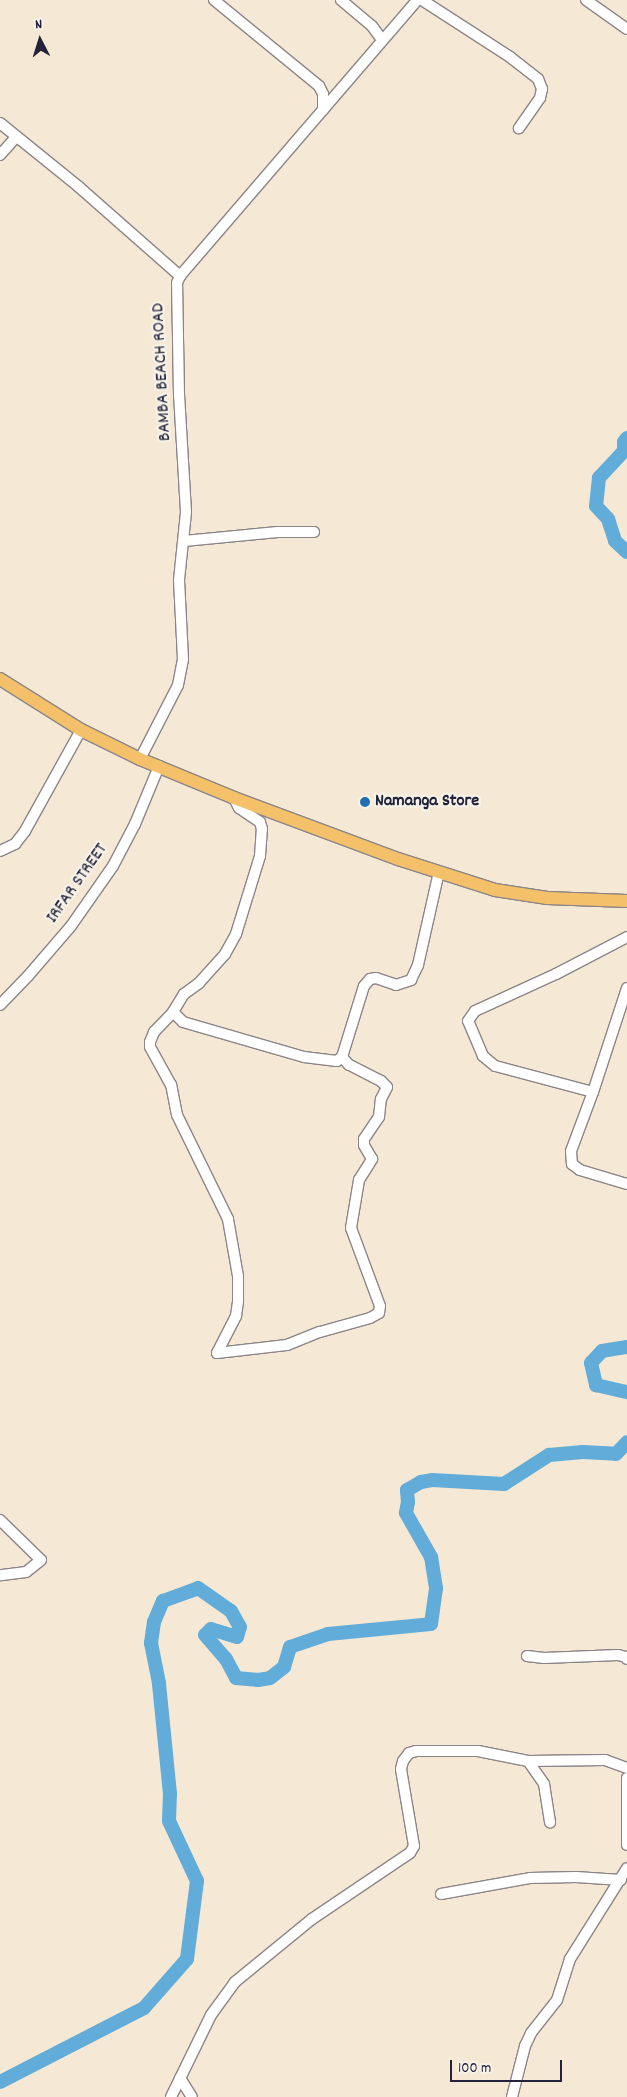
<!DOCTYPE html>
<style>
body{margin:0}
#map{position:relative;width:627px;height:2097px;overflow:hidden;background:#f5e8d4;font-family:Dekko,sans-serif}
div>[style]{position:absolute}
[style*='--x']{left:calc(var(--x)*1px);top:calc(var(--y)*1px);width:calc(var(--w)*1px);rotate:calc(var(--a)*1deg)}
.river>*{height:14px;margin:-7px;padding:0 7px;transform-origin:7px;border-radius:7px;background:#61acd9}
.roads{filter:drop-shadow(1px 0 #8c8588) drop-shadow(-1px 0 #8c8588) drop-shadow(0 1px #8c8588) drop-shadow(0 -1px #8c8588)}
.minor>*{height:10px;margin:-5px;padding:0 5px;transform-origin:5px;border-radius:5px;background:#fff}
.major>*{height:12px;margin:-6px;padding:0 6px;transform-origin:6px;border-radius:6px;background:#f4c16a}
.dots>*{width:14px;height:14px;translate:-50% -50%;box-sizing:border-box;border:2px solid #f7f3e8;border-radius:50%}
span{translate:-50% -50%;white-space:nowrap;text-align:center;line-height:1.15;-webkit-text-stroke:4.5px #f7f3e8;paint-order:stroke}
.street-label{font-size:18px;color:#22223b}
.poi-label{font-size:18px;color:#22223b;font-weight:700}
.left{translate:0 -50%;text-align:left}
.north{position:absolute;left:15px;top:15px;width:50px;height:50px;-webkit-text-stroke:4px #f7f3e8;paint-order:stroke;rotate:355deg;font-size:14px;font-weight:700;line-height:20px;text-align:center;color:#22223b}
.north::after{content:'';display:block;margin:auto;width:18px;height:22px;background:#22223b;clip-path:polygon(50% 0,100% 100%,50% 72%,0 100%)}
.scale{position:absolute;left:450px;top:2060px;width:112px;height:22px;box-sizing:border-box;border:2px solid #22223b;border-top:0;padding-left:6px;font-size:15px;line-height:18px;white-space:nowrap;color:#22223b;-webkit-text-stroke:4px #f7f3e8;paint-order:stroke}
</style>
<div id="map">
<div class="river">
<i style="--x:627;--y:438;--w:5;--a:127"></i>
<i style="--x:624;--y:442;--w:9;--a:90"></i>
<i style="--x:624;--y:451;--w:37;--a:133"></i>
<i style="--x:599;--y:478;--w:28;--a:96"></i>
<i style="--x:596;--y:506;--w:18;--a:47"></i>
<i style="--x:608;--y:519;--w:23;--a:72"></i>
<i style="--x:615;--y:541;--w:16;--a:43"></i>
<i style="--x:627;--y:1347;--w:25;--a:171"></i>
<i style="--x:602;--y:1351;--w:16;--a:133"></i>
<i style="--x:591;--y:1363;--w:23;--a:77"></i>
<i style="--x:596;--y:1385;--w:32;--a:13"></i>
<i style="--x:0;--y:2082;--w:162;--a:-27.2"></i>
<i style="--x:144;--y:2008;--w:65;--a:-48.7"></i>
<i style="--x:187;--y:1959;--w:79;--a:-82.7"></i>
<i style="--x:197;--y:1881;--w:66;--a:-115"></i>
<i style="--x:169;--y:1821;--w:27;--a:-88"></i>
<i style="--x:170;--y:1794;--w:112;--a:-95.7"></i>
<i style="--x:159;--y:1683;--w:41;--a:-101.3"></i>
<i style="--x:151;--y:1643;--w:21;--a:-82"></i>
<i style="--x:154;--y:1622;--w:23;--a:-67"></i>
<i style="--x:163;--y:1601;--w:37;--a:-20"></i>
<i style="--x:198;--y:1588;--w:40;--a:34.9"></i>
<i style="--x:231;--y:1611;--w:18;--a:61"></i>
<i style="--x:240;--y:1627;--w:10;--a:107"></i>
<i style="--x:237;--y:1637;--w:27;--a:-163"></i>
<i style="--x:211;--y:1629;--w:8;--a:135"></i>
<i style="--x:205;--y:1635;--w:32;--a:49"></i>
<i style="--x:226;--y:1659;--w:21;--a:62"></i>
<i style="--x:236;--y:1678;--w:22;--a:5"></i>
<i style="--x:258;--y:1680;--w:12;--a:-9"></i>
<i style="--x:270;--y:1678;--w:18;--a:-38"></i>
<i style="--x:284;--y:1667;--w:21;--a:-73"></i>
<i style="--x:290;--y:1647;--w:40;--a:-18.9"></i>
<i style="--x:328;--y:1634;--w:103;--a:-5.5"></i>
<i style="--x:431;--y:1624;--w:36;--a:-82"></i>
<i style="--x:436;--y:1588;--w:31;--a:-99"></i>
<i style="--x:431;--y:1557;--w:51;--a:-119.6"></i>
<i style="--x:406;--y:1513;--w:11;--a:-80"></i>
<i style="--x:408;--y:1502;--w:12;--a:-95"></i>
<i style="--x:407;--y:1490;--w:16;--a:-30"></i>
<i style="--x:421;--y:1482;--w:11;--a:-10"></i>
<i style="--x:432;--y:1480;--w:72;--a:3.2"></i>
<i style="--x:504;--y:1484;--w:54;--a:-32.8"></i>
<i style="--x:549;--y:1455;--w:34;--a:-5"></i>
<i style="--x:583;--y:1452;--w:33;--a:3"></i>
<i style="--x:616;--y:1454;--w:16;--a:-47"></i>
</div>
<div class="roads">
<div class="minor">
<i style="--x:214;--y:0;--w:136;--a:39.3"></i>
<i style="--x:319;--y:86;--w:9;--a:63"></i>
<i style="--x:323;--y:94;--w:16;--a:90"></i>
<i style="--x:341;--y:0;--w:40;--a:40"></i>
<i style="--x:372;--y:26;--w:17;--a:54"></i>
<i style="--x:422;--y:0;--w:105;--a:32.9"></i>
<i style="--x:510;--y:57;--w:36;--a:38"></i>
<i style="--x:538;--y:79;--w:11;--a:68"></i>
<i style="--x:542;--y:89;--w:9;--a:103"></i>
<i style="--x:540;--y:98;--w:37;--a:125"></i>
<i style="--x:586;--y:0;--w:50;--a:35.3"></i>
<i style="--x:0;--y:123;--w:102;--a:39"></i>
<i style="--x:79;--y:187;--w:135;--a:41.4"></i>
<i style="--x:0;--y:155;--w:24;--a:-48"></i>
<i style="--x:184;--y:541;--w:94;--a:-5.5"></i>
<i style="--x:278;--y:532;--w:36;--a:0"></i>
<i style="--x:140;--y:759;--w:83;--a:-62.8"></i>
<i style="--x:178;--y:685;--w:26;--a:-79"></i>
<i style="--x:183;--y:659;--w:79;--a:-92.9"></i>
<i style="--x:179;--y:580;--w:68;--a:-84.1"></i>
<i style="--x:186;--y:512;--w:117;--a:-93.4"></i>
<i style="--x:179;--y:395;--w:112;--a:-91"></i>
<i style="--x:177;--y:283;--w:8;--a:-67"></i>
<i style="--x:180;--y:276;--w:364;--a:-49.3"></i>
<i style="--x:0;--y:851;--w:17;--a:-25"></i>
<i style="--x:15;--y:844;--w:16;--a:-52"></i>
<i style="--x:25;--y:831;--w:115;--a:-61"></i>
<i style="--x:627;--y:988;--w:109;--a:108.1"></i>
<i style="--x:593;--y:1092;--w:63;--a:110.4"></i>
<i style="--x:571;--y:1151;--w:13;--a:86"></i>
<i style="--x:572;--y:1164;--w:10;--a:37"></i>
<i style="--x:580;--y:1170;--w:49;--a:16.6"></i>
<i style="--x:0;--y:1005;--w:40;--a:-46"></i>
<i style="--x:28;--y:976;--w:66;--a:-49.3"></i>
<i style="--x:71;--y:926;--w:73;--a:-55"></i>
<i style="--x:113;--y:866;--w:47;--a:-62.4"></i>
<i style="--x:135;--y:824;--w:63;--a:-67.5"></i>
<i style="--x:173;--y:1012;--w:14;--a:45"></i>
<i style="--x:183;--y:1022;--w:126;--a:16.1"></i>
<i style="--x:304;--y:1057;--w:33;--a:7"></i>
<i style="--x:337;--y:1061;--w:6;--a:-39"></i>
<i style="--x:342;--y:1057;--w:74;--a:-72.8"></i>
<i style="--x:364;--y:986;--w:9;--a:-49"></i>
<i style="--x:370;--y:979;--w:6;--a:-9"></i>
<i style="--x:376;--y:978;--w:21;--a:19"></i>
<i style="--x:396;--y:985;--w:16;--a:-18"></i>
<i style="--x:411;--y:980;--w:17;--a:-65"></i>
<i style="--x:418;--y:965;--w:95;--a:-77.3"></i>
<i style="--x:593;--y:1092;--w:101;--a:-165.1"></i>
<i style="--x:495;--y:1066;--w:16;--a:-140"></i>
<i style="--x:483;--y:1056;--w:38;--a:-113"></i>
<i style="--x:468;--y:1021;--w:12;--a:-55"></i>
<i style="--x:475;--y:1011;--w:89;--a:-24.6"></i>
<i style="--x:556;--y:974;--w:80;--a:-27.5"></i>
<i style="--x:217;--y:1353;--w:42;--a:-62.8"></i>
<i style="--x:236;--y:1316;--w:15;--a:-82"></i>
<i style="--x:238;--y:1301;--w:25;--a:-90"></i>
<i style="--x:238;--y:1276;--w:58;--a:-100"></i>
<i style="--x:228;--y:1219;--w:116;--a:-116.1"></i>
<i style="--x:177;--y:1115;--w:31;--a:-101"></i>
<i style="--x:171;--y:1085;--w:43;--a:-118.9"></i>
<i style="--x:150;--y:1047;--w:5;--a:-90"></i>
<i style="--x:150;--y:1042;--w:11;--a:-68"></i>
<i style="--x:154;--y:1032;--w:28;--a:-46"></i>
<i style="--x:173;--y:1012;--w:21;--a:-59"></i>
<i style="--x:184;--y:994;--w:19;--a:-36"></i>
<i style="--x:199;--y:983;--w:39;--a:-48"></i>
<i style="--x:225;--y:954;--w:23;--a:-61"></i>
<i style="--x:236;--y:934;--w:82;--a:-72.9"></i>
<i style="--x:260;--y:856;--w:27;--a:-86"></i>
<i style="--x:262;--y:829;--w:7;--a:-106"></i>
<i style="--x:260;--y:822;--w:25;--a:-146"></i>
<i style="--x:239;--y:808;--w:11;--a:-117"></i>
<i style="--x:217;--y:1353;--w:70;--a:-6.5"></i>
<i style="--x:287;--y:1345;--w:35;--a:-22"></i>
<i style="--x:320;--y:1332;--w:52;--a:-15.6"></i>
<i style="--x:370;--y:1318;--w:10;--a:-29"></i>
<i style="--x:379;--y:1313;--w:7;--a:-82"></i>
<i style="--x:380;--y:1306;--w:83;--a:-110.4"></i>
<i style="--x:351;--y:1228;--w:49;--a:-80.5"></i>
<i style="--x:359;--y:1180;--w:25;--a:-58"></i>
<i style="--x:372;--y:1159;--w:16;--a:-120"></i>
<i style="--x:364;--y:1145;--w:6;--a:-90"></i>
<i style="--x:364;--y:1139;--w:27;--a:-56"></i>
<i style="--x:379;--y:1117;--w:18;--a:-84"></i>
<i style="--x:381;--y:1099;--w:13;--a:-63"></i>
<i style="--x:387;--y:1087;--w:8;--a:-135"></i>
<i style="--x:381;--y:1081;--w:36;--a:-153"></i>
<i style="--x:349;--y:1065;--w:11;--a:-131"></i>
<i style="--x:0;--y:1520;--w:57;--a:44.3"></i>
<i style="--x:41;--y:1560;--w:19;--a:141"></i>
<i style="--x:26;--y:1572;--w:26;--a:173"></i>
<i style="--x:527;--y:1656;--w:17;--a:7"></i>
<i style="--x:544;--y:1658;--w:74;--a:-2.3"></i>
<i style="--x:618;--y:1655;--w:9;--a:13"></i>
<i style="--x:627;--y:1657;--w:2;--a:90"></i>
<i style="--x:528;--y:1761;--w:28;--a:55"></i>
<i style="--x:544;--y:1784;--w:39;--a:81"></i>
<i style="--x:627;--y:1778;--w:67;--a:90"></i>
<i style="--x:441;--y:1894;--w:90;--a:-10.2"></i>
<i style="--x:530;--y:1878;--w:46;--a:-1.2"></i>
<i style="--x:576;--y:1877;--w:45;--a:3.8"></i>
<i style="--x:180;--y:2078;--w:22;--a:58"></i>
<i style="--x:171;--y:2097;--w:91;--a:-64"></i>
<i style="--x:211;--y:2015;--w:41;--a:-54"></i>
<i style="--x:235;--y:1982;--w:99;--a:-39.3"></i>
<i style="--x:312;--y:1919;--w:118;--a:-34"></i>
<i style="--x:410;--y:1853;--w:8;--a:-60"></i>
<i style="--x:414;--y:1846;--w:78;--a:-99.6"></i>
<i style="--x:401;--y:1769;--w:8;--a:-76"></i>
<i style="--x:403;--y:1761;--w:10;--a:-53"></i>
<i style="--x:409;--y:1753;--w:7;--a:-16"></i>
<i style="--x:416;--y:1751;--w:62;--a:0"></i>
<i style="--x:478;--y:1751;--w:51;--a:11.3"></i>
<i style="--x:528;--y:1761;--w:77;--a:-0.7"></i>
<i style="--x:605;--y:1760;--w:23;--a:20"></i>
<i style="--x:512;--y:2097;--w:53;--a:-75.7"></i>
<i style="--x:525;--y:2046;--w:14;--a:-65"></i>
<i style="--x:531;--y:2033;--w:42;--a:-51.8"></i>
<i style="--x:557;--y:2000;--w:43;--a:-72.4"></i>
<i style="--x:570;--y:1959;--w:107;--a:-57.9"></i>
</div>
<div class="major">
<i style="--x:0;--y:679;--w:96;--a:32.2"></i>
<i style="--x:81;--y:730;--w:66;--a:26.2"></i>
<i style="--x:140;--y:759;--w:102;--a:22.5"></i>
<i style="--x:234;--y:798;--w:175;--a:20.4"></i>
<i style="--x:398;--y:859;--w:102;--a:17.7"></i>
<i style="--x:495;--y:890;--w:53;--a:8.7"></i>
<i style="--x:547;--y:898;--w:80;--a:2.1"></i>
</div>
</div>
<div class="dots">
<i style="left:365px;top:802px;background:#1f6fb2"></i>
</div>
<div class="street-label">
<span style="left:163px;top:372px;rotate:-93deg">BAMBA BEACH ROAD</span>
<span style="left:78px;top:884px;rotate:-55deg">IRFAR STREET</span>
</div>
<div class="poi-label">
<span class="left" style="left:375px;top:802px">Namanga Store</span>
</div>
<div class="north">N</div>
<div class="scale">100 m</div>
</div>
